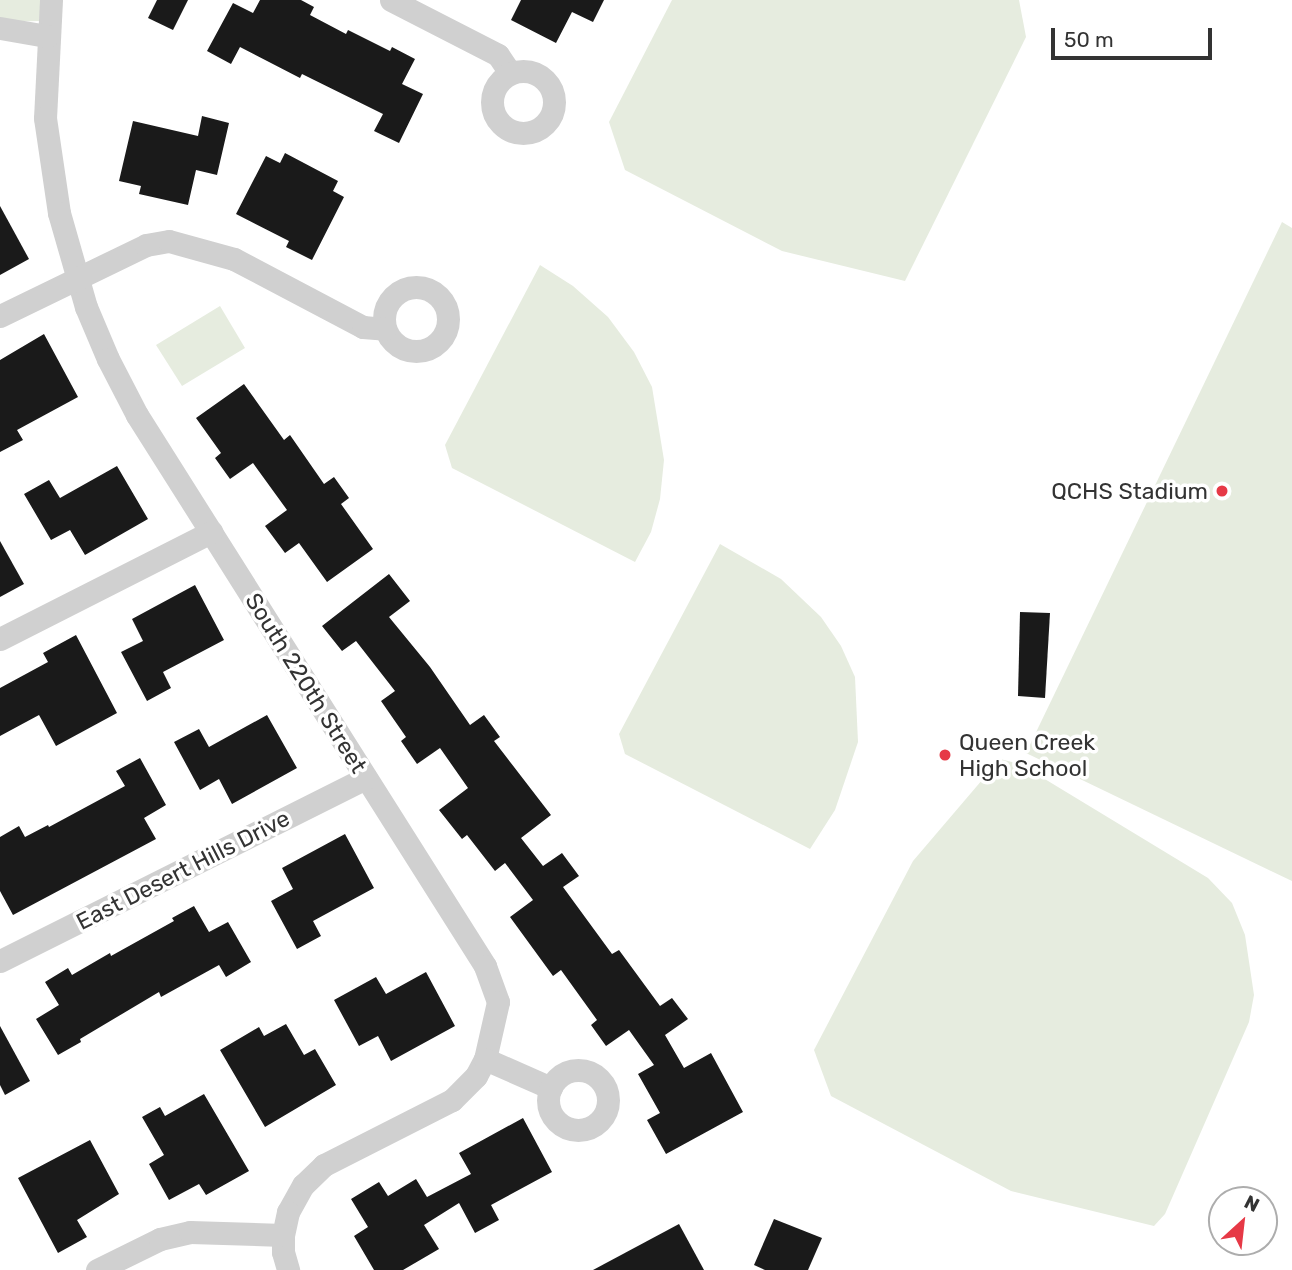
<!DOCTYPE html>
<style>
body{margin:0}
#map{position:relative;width:1292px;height:1270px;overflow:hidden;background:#fff;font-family:Rubik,sans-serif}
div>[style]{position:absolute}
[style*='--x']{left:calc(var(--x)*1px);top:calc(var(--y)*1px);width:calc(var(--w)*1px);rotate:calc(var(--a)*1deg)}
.green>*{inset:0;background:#e6ecdf}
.building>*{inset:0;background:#1a1a1a}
.minor>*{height:23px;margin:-11.5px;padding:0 11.5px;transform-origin:11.5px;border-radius:11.5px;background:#d0d0d0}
.minor>.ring{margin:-11.5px;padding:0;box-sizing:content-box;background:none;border:23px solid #d0d0d0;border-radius:50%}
.dots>*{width:19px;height:19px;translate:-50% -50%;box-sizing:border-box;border:4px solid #fff;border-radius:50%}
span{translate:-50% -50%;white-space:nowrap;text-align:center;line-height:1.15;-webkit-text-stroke:7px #fff;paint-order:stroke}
.poi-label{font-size:23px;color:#333}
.right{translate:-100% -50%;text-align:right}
.left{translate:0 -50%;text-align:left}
.street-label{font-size:23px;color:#333}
.north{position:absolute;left:1208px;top:1186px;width:70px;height:70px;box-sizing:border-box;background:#fff;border:2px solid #adadad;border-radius:50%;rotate:27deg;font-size:19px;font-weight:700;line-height:28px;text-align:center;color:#333}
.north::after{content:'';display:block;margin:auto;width:24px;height:32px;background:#e63946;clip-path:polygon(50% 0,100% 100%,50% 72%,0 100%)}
.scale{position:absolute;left:1051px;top:28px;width:161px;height:32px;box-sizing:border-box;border:4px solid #333;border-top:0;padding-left:9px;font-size:21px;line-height:24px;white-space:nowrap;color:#333;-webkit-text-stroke:5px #fff;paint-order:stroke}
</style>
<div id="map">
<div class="green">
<i style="clip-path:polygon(0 0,42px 0,39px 21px,0 22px)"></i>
<i style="clip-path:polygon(672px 0,1019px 0,1026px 37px,905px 281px,782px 251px,625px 170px,609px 122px)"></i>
<i style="clip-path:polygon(1282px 222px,1292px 228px,1292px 881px,1026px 753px)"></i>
<i style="clip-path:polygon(540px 265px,573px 286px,608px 317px,634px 352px,652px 387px,664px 460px,660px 499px,651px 532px,635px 562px,452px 468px,445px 445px)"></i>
<i style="clip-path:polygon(220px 306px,245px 348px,182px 386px,156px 345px)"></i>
<i style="clip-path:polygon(720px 544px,781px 579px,821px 617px,841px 646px,855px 677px,858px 742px,835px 810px,810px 849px,625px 754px,619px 734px)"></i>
<i style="clip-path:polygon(1000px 759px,1020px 764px,1208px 878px,1232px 903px,1245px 935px,1254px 995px,1249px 1022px,1165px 1214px,1154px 1226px,1011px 1191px,831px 1096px,814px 1050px,913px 861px)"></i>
</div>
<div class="building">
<i style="clip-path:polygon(157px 0,188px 0,173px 30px,148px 18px)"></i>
<i style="clip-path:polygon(260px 0,301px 0,314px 7px,310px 15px,346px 34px,348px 30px,390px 51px,392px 47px,415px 59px,402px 84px,423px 94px,399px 143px,374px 131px,383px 114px,302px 74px,300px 78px,240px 47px,231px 64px,207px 51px,233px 3px,253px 13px)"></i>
<i style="clip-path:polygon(521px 0,604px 0,593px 22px,572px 12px,556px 43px,511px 20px)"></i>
<i style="clip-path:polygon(202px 116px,229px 123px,217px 175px,196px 170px,188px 205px,139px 194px,141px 186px,119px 181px,133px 121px,198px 136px)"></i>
<i style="clip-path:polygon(285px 153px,338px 181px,333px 191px,344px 197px,312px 260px,286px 247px,289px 241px,236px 214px,266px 156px,280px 163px)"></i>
<i style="clip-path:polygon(0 206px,29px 259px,0 275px)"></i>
<i style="clip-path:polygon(44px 334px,78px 397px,17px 430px,23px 440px,0 452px,0 360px)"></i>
<i style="clip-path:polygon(244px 384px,284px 440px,290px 435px,324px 484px,334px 477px,349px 498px,341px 504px,373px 549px,327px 582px,299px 543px,285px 553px,265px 526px,287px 510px,253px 463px,230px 479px,215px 458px,221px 453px,196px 418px)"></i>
<i style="clip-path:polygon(117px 466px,148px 519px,85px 555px,70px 530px,51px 540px,24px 494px,49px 480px,60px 498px)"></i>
<i style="clip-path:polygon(0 541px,24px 584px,0 597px)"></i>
<i style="clip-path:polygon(389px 574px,410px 601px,389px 617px,430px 667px,470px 725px,484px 715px,500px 737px,494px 741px,551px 815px,521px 838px,543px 866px,562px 853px,579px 876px,563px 887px,612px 954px,619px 950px,660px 1006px,672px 998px,688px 1019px,665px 1035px,684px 1068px,711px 1053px,743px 1112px,666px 1154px,647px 1120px,660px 1113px,638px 1074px,654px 1065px,629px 1030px,606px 1046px,591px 1025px,597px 1020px,561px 970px,553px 976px,510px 917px,533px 900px,505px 863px,495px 871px,467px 835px,462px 839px,439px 810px,468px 788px,440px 748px,417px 764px,401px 741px,406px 737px,381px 701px,395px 691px,356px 641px,342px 651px,322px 626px)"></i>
<i style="clip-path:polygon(195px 585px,224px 640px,163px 672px,171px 688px,147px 701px,121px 652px,143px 641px,132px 619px)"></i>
<i style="clip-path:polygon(1020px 612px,1050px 613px,1045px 698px,1018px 696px)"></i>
<i style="clip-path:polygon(76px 635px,117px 713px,56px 746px,39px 715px,0 736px,0 688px,48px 662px,43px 653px)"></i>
<i style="clip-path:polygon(267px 715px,297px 768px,232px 804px,219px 779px,200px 790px,174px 742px,199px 729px,209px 747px)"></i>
<i style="clip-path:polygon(140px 758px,166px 805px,144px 818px,156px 839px,13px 915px,0 891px,0 837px,19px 826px,25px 837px,48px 825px,49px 827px,125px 786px,116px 771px)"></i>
<i style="clip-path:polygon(345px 834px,374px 888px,313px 921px,321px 936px,297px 949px,271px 901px,293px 889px,282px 868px)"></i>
<i style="clip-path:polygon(194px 906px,209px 932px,228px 922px,251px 962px,226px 977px,219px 965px,161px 997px,159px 992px,80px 1039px,81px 1042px,58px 1055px,36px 1019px,59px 1005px,45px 982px,68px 968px,72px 975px,110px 953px,111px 956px,174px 921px,172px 918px)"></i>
<i style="clip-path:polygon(426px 972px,455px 1026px,391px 1061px,378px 1036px,359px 1046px,334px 1000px,376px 977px,386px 994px)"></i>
<i style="clip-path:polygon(286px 1024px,304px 1055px,315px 1049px,336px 1085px,265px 1127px,220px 1050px,259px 1027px,264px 1036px)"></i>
<i style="clip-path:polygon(0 1026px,30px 1081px,5px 1095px,0 1085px)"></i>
<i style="clip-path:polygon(204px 1094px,249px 1171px,206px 1195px,199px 1184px,169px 1200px,149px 1164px,164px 1155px,142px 1117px,160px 1107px,165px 1116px)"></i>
<i style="clip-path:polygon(523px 1118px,552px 1172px,491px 1205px,499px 1220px,475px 1233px,459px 1203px,424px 1225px,439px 1249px,403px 1270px,374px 1270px,354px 1236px,368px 1227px,351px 1199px,379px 1182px,388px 1196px,416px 1179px,427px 1197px,471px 1174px,459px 1153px)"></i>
<i style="clip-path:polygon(90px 1140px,119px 1194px,77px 1220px,87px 1237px,58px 1253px,18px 1178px)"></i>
<i style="clip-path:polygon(774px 1219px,822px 1238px,808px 1270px,765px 1270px,754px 1265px)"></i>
<i style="clip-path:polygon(679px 1224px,704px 1270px,593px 1270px)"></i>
</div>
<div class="minor">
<i style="--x:51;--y:0;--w:118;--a:92.9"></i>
<i style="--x:45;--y:118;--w:96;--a:81.6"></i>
<i style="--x:59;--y:213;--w:98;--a:74"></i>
<i style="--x:86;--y:307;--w:56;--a:67.1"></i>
<i style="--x:108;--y:359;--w:63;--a:62.6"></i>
<i style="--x:137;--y:415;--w:652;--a:57.72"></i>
<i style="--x:485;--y:966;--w:38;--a:70"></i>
<i style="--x:498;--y:1002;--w:58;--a:102.8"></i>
<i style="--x:485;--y:1059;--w:19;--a:118"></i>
<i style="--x:476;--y:1076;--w:34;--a:135"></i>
<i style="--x:452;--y:1100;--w:144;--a:153.1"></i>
<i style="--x:324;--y:1165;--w:29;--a:136"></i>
<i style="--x:303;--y:1185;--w:31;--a:119"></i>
<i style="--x:288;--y:1212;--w:24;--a:102"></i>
<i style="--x:283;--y:1235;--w:17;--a:90"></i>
<i style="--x:283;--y:1252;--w:19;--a:74"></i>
<i style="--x:391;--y:0;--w:120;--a:27.2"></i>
<i style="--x:498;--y:55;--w:22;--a:56"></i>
<i style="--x:0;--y:28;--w:48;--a:9.7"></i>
<i class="ring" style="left:492px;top:71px;width:39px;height:39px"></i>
<i class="ring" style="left:384px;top:287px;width:41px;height:41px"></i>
<i style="--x:0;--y:316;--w:162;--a:-25.9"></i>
<i style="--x:146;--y:245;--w:23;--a:-10"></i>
<i style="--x:169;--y:241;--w:67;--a:15.5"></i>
<i style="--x:234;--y:259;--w:146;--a:27.8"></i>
<i style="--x:363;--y:327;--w:22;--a:5"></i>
<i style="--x:0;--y:639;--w:237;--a:-26.9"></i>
<i style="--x:0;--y:961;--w:409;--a:-26.6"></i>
<i style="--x:485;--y:1059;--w:72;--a:23.7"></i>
<i class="ring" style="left:548px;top:1070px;width:37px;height:37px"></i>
<i style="--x:97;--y:1270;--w:70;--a:-26.2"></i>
<i style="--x:160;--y:1239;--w:31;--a:-13"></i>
<i style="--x:190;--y:1232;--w:93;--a:1.8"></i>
</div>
<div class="dots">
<i style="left:1222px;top:491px;background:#e63946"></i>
<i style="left:945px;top:755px;background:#e63946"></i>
</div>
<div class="poi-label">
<span class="right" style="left:1208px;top:491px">QCHS Stadium</span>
<span class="left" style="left:959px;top:755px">Queen Creek<br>High School</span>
</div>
<div class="street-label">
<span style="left:306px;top:683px;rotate:58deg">South 220th Street</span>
<span style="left:183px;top:870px;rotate:-27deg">East Desert Hills Drive</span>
</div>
<div class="north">N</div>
<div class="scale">50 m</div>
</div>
